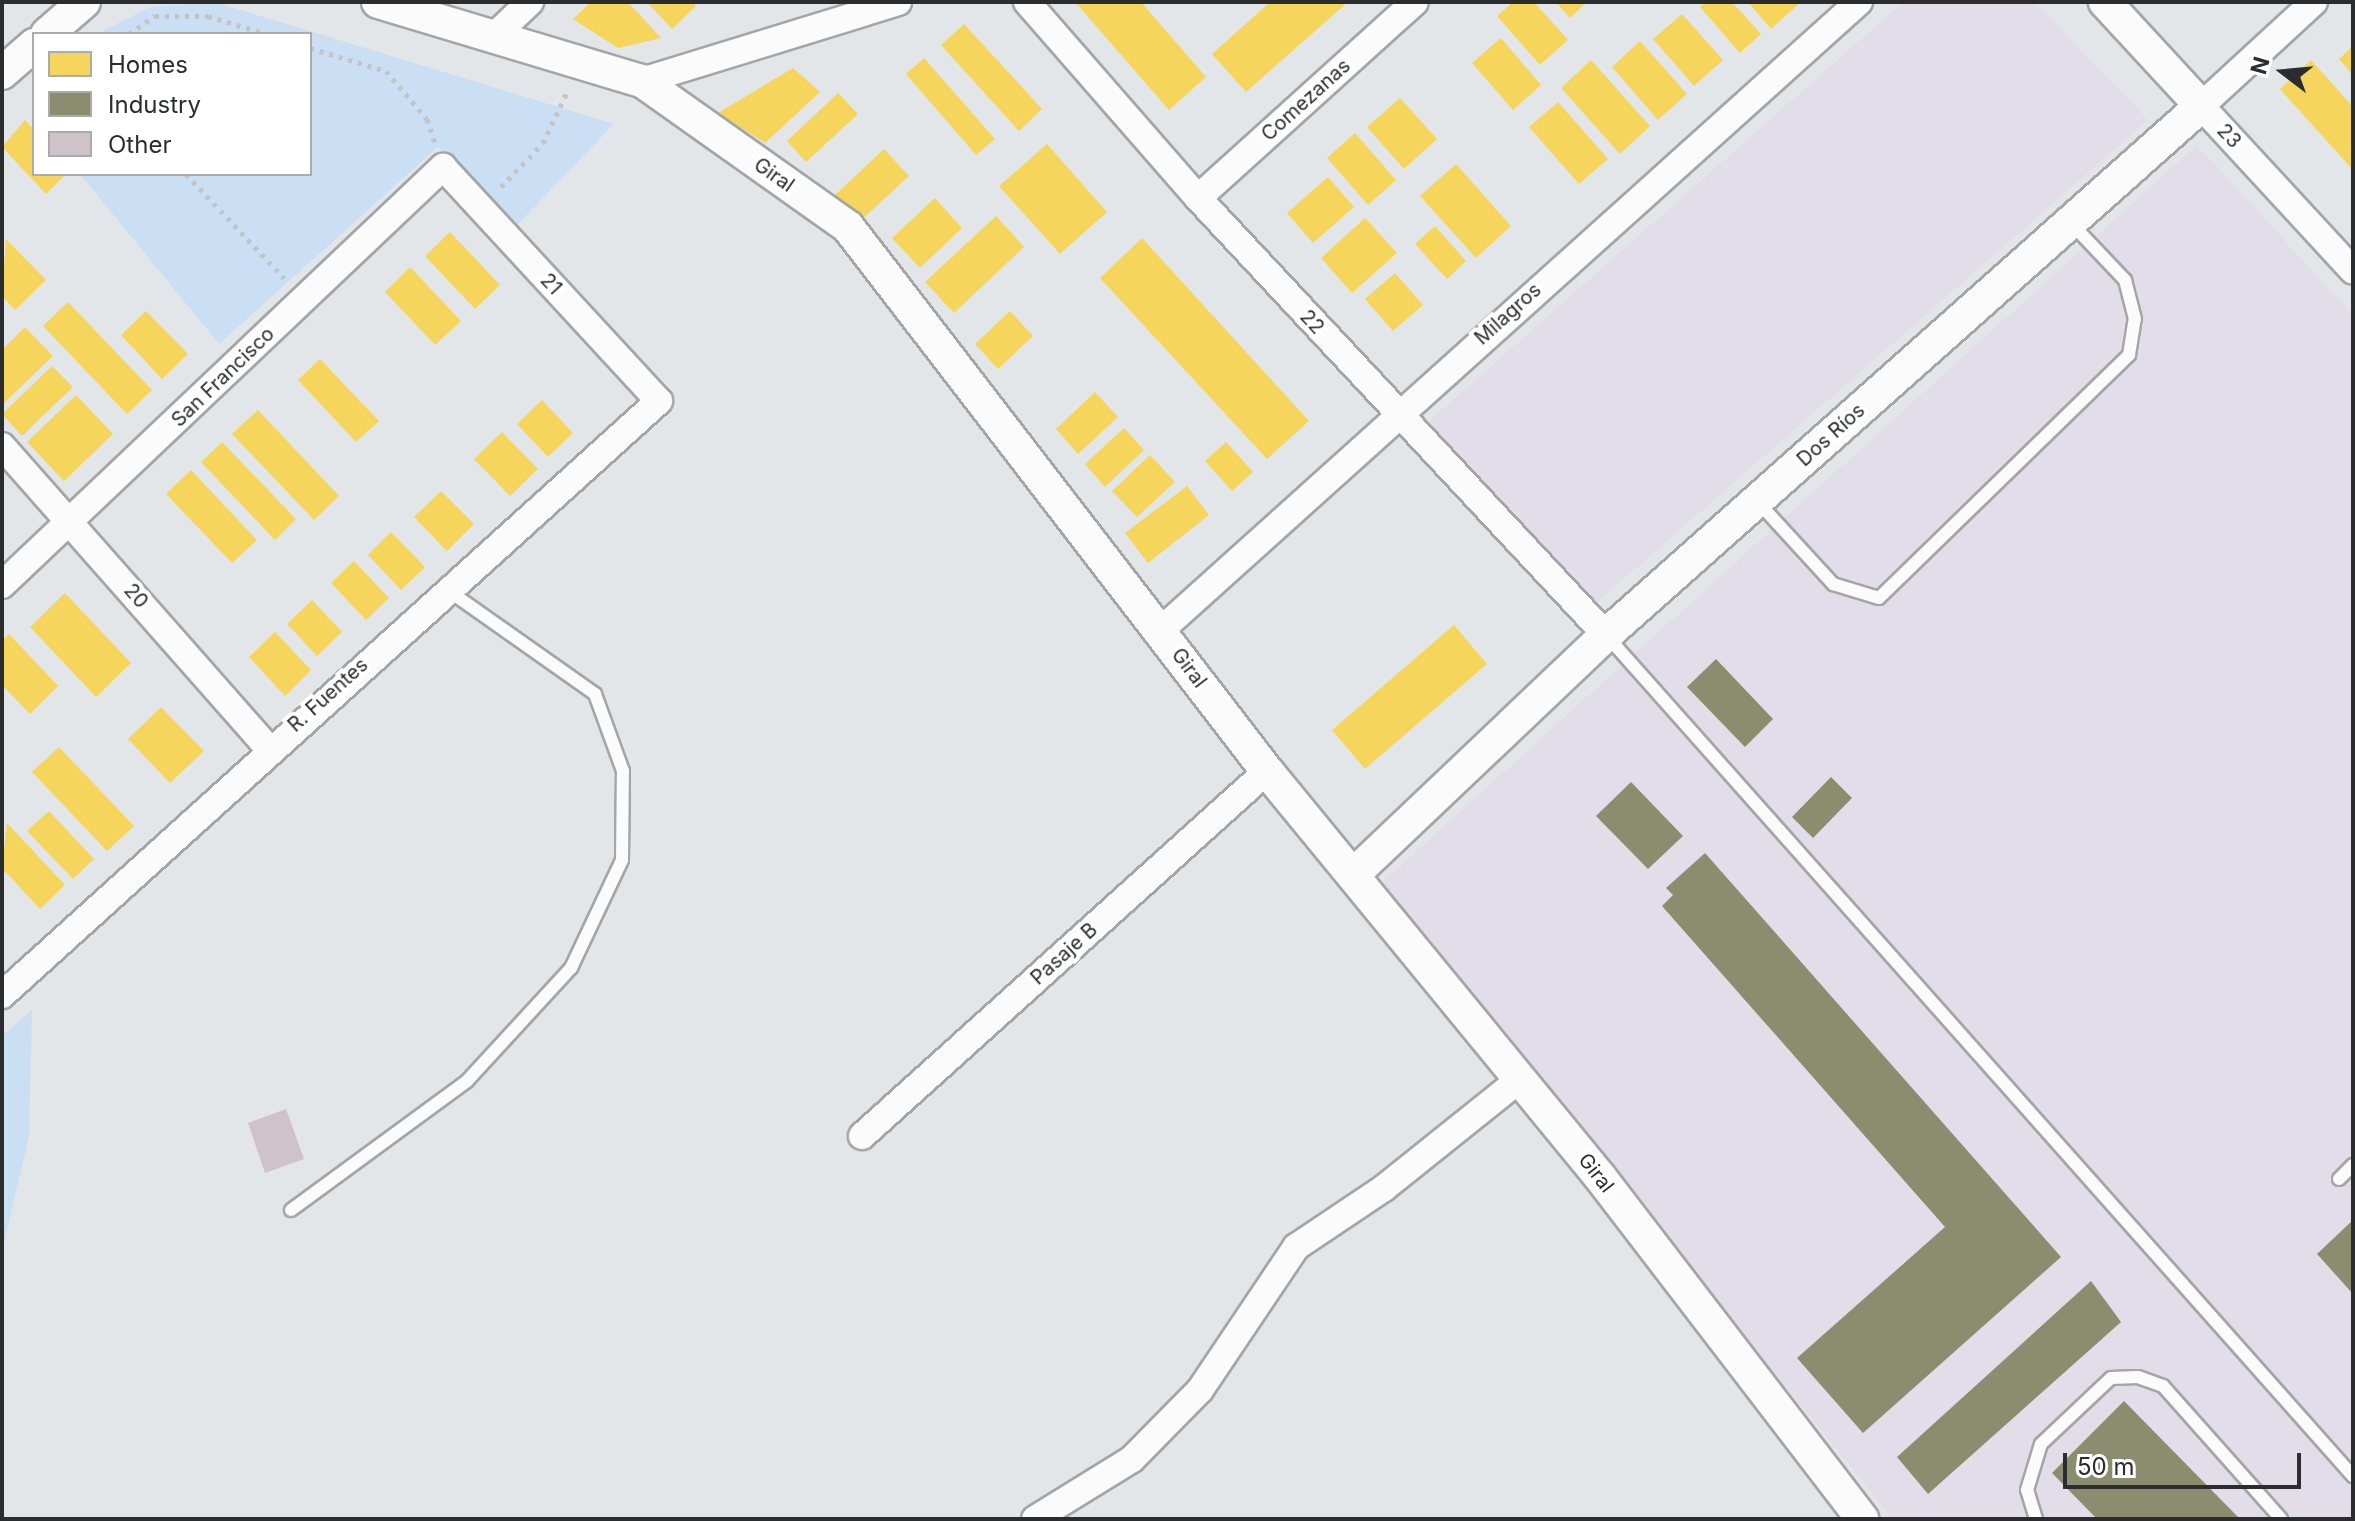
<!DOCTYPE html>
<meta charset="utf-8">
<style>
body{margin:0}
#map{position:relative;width:2355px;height:1521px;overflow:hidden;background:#e3e6e8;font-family:Inter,sans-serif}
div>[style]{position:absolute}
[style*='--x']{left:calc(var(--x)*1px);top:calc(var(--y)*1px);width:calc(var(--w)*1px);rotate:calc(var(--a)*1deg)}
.industrial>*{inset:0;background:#e2dde9}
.green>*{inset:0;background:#cadff3}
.homes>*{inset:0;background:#f6d55c}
.industry>*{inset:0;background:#8c8c6e}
.building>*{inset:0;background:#cfc2c8}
.path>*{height:5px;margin-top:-2.5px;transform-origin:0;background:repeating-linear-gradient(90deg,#c3c4c5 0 4px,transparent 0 10px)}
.roads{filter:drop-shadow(2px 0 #a3a5a7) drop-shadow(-2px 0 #a3a5a7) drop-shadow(0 2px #a3a5a7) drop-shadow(0 -2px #a3a5a7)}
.service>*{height:12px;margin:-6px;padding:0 6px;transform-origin:6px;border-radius:6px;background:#fbfbfc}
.minor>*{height:26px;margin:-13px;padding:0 13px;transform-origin:13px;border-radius:13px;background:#fbfbfc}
.tertiary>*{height:32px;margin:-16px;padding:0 16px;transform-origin:16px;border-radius:16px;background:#fbfbfc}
span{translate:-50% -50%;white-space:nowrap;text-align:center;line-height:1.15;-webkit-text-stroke:8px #fff;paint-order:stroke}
.street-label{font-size:20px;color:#2b2c2e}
.frame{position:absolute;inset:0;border:4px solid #2b2c2e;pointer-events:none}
.legend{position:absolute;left:32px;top:32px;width:280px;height:144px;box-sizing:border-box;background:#fff;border:2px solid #aaabab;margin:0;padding:10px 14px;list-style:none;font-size:24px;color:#2b2c2e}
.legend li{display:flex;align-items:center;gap:16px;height:40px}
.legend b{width:40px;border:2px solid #aaabab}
.north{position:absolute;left:2243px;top:32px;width:80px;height:80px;-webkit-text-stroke:6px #fff;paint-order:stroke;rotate:286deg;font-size:22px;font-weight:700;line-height:32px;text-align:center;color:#2b2c2e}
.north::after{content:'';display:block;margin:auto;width:28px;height:36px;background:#2b2c2e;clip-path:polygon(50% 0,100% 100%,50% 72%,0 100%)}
.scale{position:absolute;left:2063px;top:1453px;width:238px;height:36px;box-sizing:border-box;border:4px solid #2b2c2e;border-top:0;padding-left:10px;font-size:24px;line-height:28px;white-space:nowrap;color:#2b2c2e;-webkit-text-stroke:6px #fff;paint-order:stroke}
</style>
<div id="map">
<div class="industrial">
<i style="clip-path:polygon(1903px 2px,2034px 2px,2148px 120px,1586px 612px,1420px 429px)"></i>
<i style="clip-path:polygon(2197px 145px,2353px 315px,2353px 1519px,1893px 1519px,1379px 885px)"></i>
</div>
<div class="green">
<i style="clip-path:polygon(215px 2px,614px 124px,516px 226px,438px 147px,219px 344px,80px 174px,310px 174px,310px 34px,97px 34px,150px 7px)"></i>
<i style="clip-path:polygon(32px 1010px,29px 1137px,2px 1250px,2px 1036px)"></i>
</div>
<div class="homes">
<i style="clip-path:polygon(591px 2px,628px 2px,661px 38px,618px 48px,573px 19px)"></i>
<i style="clip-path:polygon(647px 2px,693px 2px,696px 6px,672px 29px)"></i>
<i style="clip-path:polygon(1075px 2px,1141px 2px,1206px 77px,1169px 110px)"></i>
<i style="clip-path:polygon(1270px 2px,1348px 2px,1246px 92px,1212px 54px)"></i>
<i style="clip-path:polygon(1513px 2px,1534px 2px,1568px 40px,1540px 65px,1497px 16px)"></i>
<i style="clip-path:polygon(1556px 2px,1587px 2px,1570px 18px)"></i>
<i style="clip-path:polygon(1706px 2px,1732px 2px,1761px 34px,1740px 53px,1700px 7px)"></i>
<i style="clip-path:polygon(1748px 2px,1801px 2px,1771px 29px)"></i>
<i style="clip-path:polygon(1682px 14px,1723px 60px,1694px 86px,1653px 39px)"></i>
<i style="clip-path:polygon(964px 24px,1042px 109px,1019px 131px,941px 45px)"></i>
<i style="clip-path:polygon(1501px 38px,1541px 85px,1513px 110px,1472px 63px)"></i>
<i style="clip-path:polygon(1640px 41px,1687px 94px,1658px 120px,1612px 67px)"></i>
<i style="clip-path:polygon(2353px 46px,2353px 75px,2339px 59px)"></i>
<i style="clip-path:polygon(924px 58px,995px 139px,976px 155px,906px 74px)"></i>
<i style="clip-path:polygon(1591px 60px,1650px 126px,1620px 154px,1561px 88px)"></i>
<i style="clip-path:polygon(2311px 60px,2353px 107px,2353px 170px,2280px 89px)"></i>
<i style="clip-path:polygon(793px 68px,820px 92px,765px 143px,718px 113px)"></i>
<i style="clip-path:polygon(838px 93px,858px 114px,806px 162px,787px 141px)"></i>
<i style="clip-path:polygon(1400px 98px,1437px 139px,1404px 169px,1367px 127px)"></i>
<i style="clip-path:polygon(1558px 102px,1608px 159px,1579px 184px,1529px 127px)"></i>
<i style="clip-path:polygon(25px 120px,34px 130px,34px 174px,66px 174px,46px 194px,2px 147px)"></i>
<i style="clip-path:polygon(1355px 133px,1396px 180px,1368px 205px,1327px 158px)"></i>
<i style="clip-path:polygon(1047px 144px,1107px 212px,1060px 254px,999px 186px)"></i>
<i style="clip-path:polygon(884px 149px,909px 176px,857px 224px,833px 197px)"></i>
<i style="clip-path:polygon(1456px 164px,1511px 226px,1476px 258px,1420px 196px)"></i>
<i style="clip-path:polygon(1328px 177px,1354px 207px,1313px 243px,1287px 213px)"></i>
<i style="clip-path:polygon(935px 198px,962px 228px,920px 268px,892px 238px)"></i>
<i style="clip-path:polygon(996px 216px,1024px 247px,954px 313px,925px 282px)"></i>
<i style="clip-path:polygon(1365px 218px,1397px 253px,1352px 293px,1321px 258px)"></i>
<i style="clip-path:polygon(1435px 226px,1466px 261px,1447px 279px,1415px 244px)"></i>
<i style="clip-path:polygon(450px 232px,500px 285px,475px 309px,425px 256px)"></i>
<i style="clip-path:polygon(1142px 238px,1309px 421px,1267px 459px,1100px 278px)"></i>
<i style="clip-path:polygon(6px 239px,46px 280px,15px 310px,2px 296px)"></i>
<i style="clip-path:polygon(410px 267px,461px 321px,435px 345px,385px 292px)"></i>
<i style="clip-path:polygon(1395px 273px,1423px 305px,1393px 331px,1365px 299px)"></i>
<i style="clip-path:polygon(68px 302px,152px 390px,127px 414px,43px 326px)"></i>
<i style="clip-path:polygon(146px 311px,188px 354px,162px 379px,121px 335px)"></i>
<i style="clip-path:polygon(1010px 311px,1033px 336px,998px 369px,975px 344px)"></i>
<i style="clip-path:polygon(25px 327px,53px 356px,2px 405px,2px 350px)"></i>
<i style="clip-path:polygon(320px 359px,379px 421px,356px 442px,298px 380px)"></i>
<i style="clip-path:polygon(52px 366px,73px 387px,22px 436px,2px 414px)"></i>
<i style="clip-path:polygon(1095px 392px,1118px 417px,1078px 454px,1056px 429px)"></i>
<i style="clip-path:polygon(76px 395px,113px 434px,64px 481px,27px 442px)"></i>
<i style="clip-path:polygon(542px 400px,573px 433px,548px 457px,517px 424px)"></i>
<i style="clip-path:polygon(258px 410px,339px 496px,314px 520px,232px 434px)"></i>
<i style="clip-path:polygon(1124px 428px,1144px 450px,1105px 487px,1085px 464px)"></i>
<i style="clip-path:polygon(502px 432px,538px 469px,510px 496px,474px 459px)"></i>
<i style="clip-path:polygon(222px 442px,296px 519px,275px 540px,201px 462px)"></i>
<i style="clip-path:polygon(1226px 442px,1253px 472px,1232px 491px,1205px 461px)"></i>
<i style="clip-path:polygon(1150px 455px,1175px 482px,1137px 517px,1112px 491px)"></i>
<i style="clip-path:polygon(191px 470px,257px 540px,232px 563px,166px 494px)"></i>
<i style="clip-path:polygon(1187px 486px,1209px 515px,1148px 563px,1125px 533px)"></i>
<i style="clip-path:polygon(441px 491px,474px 524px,447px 551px,414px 517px)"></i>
<i style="clip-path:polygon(391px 532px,425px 567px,401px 590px,368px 555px)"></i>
<i style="clip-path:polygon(354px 561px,389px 598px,366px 620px,331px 583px)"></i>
<i style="clip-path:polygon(65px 593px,131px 663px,96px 697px,30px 627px)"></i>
<i style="clip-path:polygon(312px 600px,342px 632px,317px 656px,287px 624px)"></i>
<i style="clip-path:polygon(1454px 625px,1487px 664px,1365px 769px,1332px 730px)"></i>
<i style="clip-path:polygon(275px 632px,311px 670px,285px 696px,249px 657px)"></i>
<i style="clip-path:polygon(9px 634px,58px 686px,30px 714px,2px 685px,2px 641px)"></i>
<i style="clip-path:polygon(161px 707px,204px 751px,170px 783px,128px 739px)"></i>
<i style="clip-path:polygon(59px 747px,134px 826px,107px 851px,32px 772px)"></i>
<i style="clip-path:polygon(49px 811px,94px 859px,73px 879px,27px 831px)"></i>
<i style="clip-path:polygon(7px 823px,65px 885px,40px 909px,2px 868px)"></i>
</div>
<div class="industry">
<i style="clip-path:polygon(1716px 659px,1773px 719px,1745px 747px,1687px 687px)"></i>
<i style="clip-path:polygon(1831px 777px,1852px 798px,1813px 838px,1792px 817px)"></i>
<i style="clip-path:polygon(1631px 782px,1683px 836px,1648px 869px,1596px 816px)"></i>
<i style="clip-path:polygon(1705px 853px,2061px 1257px,1863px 1433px,1797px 1358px,1945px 1227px,1662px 906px,1673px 895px,1666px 888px)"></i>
<i style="clip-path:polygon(2353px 1220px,2353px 1294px,2317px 1254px)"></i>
<i style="clip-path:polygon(2091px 1281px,2121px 1322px,1928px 1494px,1897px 1457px)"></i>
<i style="clip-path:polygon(2124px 1401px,2240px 1519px,2097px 1519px,2052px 1473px)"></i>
</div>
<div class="building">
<i style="clip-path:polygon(286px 1109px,304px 1159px,265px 1173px,248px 1123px)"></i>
</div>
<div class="path">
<i style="--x:129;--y:34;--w:32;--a:-35"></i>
<i style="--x:155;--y:16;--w:53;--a:0"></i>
<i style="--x:208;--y:16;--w:61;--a:17.2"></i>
<i style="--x:310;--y:48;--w:79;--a:16.8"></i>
<i style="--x:386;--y:71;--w:63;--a:49.5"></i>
<i style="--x:427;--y:119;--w:25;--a:72"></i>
<i style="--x:186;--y:174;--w:143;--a:46.7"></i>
<i style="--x:501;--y:187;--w:61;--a:-46.3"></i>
<i style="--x:543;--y:143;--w:56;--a:-64.8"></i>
</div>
<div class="roads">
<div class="service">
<i style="--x:1757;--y:501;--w:113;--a:47.5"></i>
<i style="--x:1833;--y:584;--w:48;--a:16.9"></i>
<i style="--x:1879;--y:598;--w:349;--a:-44.2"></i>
<i style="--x:2129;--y:355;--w:36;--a:-81"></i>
<i style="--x:2135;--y:319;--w:40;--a:-104.4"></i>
<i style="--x:2125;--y:280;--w:79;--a:-133.5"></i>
<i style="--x:1606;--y:635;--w:1125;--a:48.39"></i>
<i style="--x:2339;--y:1179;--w:20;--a:-45"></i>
<i style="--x:291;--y:1210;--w:218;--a:-36.2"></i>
<i style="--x:467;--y:1081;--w:154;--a:-47.4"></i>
<i style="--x:571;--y:968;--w:119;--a:-64.7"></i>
<i style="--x:622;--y:860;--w:89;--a:-89.4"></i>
<i style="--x:623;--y:771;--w:82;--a:-110"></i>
<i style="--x:595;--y:694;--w:179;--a:-144.8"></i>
<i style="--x:2036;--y:1519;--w:30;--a:-107"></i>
<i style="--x:2027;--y:1490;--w:48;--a:-73.1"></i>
<i style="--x:2041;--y:1444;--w:96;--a:-43.3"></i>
<i style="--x:2111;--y:1378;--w:27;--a:-2"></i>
<i style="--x:2138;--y:1377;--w:27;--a:20"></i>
<i style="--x:2163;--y:1386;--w:178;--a:48.4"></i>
</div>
<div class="minor">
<i style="--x:1027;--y:2;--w:260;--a:48.9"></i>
<i style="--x:1198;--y:198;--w:598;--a:46.97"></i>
<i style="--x:2314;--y:2;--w:154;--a:137.4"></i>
<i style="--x:2201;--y:106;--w:224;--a:47.3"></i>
<i style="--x:493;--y:37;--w:51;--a:-43.4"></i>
<i style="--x:642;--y:81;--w:268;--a:-17.1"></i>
<i style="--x:1198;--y:198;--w:292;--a:-42.1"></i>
<i style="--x:2;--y:446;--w:402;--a:48.6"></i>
<i style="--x:2;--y:585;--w:608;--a:-43.47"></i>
<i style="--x:443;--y:167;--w:318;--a:47.3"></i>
<i style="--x:659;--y:401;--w:886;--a:137.88"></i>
<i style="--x:1161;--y:630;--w:939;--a:-41.98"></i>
<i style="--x:862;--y:1136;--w:545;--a:-42.03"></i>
<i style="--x:1035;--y:1519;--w:114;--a:-31.7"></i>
<i style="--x:1132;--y:1459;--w:97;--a:-45.4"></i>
<i style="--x:1200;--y:1390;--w:172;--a:-56.1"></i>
<i style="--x:1296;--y:1247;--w:106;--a:-33.8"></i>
<i style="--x:1384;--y:1188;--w:174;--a:-38.7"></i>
</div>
<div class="tertiary">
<i style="--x:378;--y:2;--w:276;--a:16.7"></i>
<i style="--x:642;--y:81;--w:252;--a:35.3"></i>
<i style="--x:848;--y:227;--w:687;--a:52.4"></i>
<i style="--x:1267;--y:771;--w:525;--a:50.64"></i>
<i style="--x:1600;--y:1177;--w:431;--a:52.5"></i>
<i style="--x:47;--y:34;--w:49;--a:-40.9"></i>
<i style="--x:2;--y:73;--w:43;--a:-41.2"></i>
<i style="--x:1354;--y:874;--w:347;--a:-43.5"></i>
<i style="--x:1606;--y:635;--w:796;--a:-41.64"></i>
<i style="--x:2201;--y:106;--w:142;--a:-132.7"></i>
</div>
</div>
<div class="street-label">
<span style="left:1306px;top:100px;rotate:-42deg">Comezanas</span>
<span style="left:2229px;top:136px;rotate:47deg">23</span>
<span style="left:774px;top:175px;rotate:35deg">Giral</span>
<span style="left:551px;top:284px;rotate:47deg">21</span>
<span style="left:1508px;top:314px;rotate:-42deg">Milagros</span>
<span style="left:1312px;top:322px;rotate:47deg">22</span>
<span style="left:223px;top:377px;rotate:-44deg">San Francisco</span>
<span style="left:1831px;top:435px;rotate:-42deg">Dos Ríos</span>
<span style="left:136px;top:596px;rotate:49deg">20</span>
<span style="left:1189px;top:668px;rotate:53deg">Giral</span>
<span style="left:328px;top:695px;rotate:-42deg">R. Fuentes</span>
<span style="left:1064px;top:954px;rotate:-42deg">Pasaje B</span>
<span style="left:1596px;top:1173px;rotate:52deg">Giral</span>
</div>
<div class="frame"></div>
<ul class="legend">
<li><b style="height:22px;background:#f6d55c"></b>Homes</li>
<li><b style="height:22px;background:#8c8c6e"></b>Industry</li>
<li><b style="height:22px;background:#cfc2c8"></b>Other</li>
</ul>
<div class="north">N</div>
<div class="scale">50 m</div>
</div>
